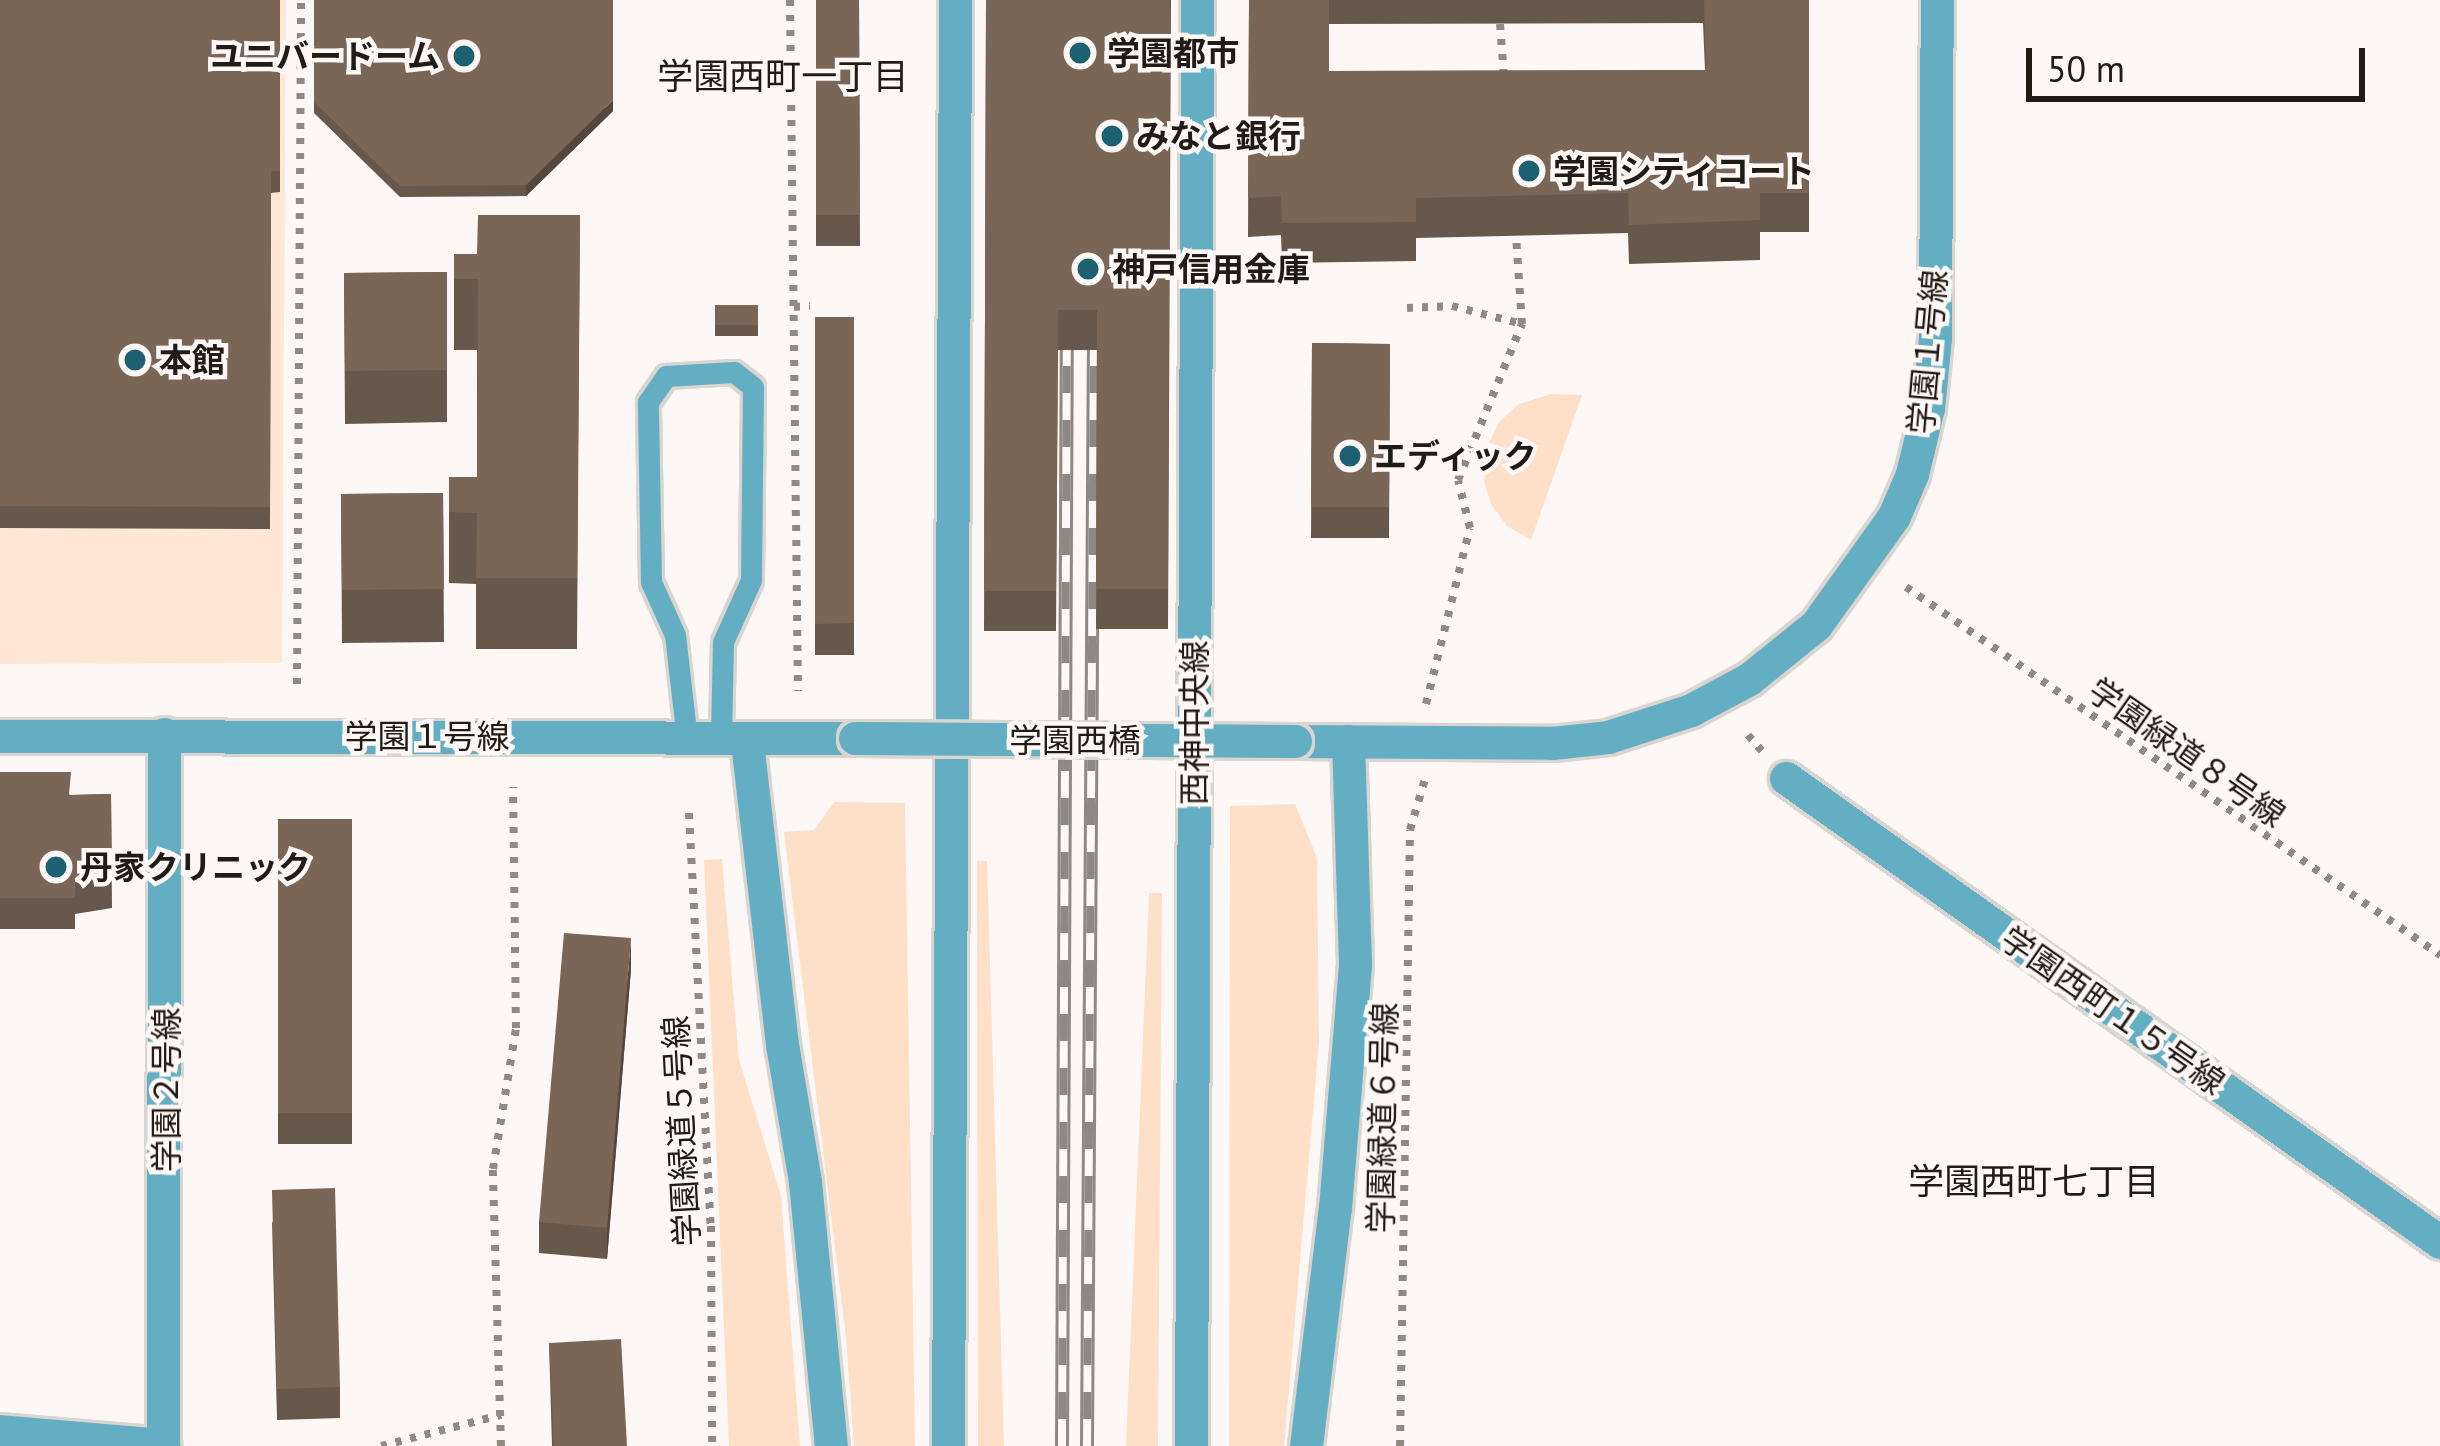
<!DOCTYPE html>
<meta charset="utf-8">
<style>
body{margin:0}
#map{position:relative;width:2440px;height:1446px;overflow:hidden;background:#fdf8f5;font-family:"PT Sans","Noto Sans JP",sans-serif}
div>[style]{position:absolute}
[style*='--x']{left:calc(var(--x)*1px);top:calc(var(--y)*1px);width:calc(var(--w)*1px);rotate:calc(var(--a)*1deg)}
.built>*{inset:0;background:#ffe7d6}
.green>*{inset:0;background:#fedfc7}
.path>*{height:8px;margin-top:-4px;transform-origin:0;background:repeating-linear-gradient(90deg,#908a85 0 6px,transparent 0 15px)}
.roads{filter:drop-shadow(3px 0 #dad5d1) drop-shadow(-3px 0 #dad5d1) drop-shadow(0 3px #dad5d1) drop-shadow(0 -3px #dad5d1)}
.service>*{height:21px;margin:-10.5px;padding:0 10.5px;transform-origin:10.5px;border-radius:10.5px;background:#63aec3}
.minor>*{height:33px;margin:-16.5px;padding:0 16.5px;transform-origin:16.5px;border-radius:16.5px;background:#63aec3}
.tertiary>*{height:33px;margin:-16.5px;padding:0 16.5px;transform-origin:16.5px;border-radius:16.5px;background:#63aec3}
.rail>*{height:14px;margin-top:-7px;transform-origin:0;background:repeating-linear-gradient(90deg,#fdf8f5 0 27px,#8e8884 0 54px);box-sizing:border-box;border-block:3px solid #8e8884}
.bridges{filter:drop-shadow(3px 0 #dad5d1) drop-shadow(-3px 0 #dad5d1) drop-shadow(0 3px #dad5d1) drop-shadow(0 -3px #dad5d1)}
.tertiary-bridge>*{height:33px;margin:-16.5px;padding:0 16.5px;transform-origin:16.5px;border-radius:16.5px;background:#63aec3}
.wall>*{inset:0;background:#68584b}
.shaded-wall>*{inset:0;background:#55473d}
.building>*{inset:0;background:#796657}
.dots>*{width:33px;height:33px;translate:-50% -50%;box-sizing:border-box;border:6px solid #fdf8f5;border-radius:50%}
span{translate:-50% -50%;white-space:nowrap;text-align:center;line-height:1.15;-webkit-text-stroke:9px #fdf8f5;paint-order:stroke}
.poi-label{font-size:33px;color:#221b15;font-weight:700}
.left{translate:0 -50%;text-align:left}
.right{translate:-100% -50%;text-align:right}
.street-label{font-size:33px;color:#221b15}
.neighbourhood-label{font-size:36px;color:#221b15}
.scale{position:absolute;left:2026px;top:48px;width:339px;height:54px;box-sizing:border-box;border:6px solid #221b15;border-top:0;padding-left:15px;font-size:36px;line-height:42px;white-space:nowrap;color:#221b15;-webkit-text-stroke:9px #fdf8f5;paint-order:stroke}
</style>
<div id="map">
<div class="built">
<i style="clip-path:polygon(0 0,286px 0,282px 663px,0 664px)"></i>
</div>
<div class="green">
<i style="clip-path:polygon(1551px 394px,1582px 395px,1531px 540px,1507px 526px,1491px 504px,1484px 481px,1486px 449px,1499px 422px,1519px 404px)"></i>
<i style="clip-path:polygon(834px 802px,905px 803px,915px 1446px,854px 1446px,846px 1337px,784px 832px,814px 830px)"></i>
<i style="clip-path:polygon(1295px 804px,1317px 858px,1319px 1042px,1284px 1446px,1229px 1446px,1230px 806px)"></i>
<i style="clip-path:polygon(722px 859px,739px 1060px,781px 1196px,800px 1446px,729px 1446px,704px 860px)"></i>
<i style="clip-path:polygon(977px 861px,987px 861px,1004px 1446px,978px 1446px)"></i>
<i style="clip-path:polygon(1149px 893px,1162px 893px,1158px 1446px,1126px 1446px)"></i>
</div>
<div class="path">
<i style="--x:790;--y:0;--w:691;--a:89.34"></i>
<i style="--x:1500;--y:24;--w:52;--a:85.6"></i>
<i style="--x:794;--y:307;--w:16;--a:-4"></i>
<i style="--x:1407;--y:308;--w:45;--a:-2.5"></i>
<i style="--x:1452;--y:306;--w:72;--a:14.4"></i>
<i style="--x:1906;--y:587;--w:649;--a:34.57"></i>
<i style="--x:297;--y:684;--w:684;--a:-89.66"></i>
<i style="--x:1426;--y:704;--w:181;--a:-76"></i>
<i style="--x:1470;--y:528;--w:49;--a:-104"></i>
<i style="--x:1458;--y:480;--w:169;--a:-67.7"></i>
<i style="--x:1522;--y:324;--w:89;--a:-93.9"></i>
<i style="--x:1748;--y:735;--w:23;--a:49"></i>
<i style="--x:689;--y:813;--w:414;--a:87"></i>
<i style="--x:711;--y:1226;--w:220;--a:89.7"></i>
<i style="--x:381;--y:1446;--w:124;--a:-14.5"></i>
<i style="--x:501;--y:1446;--w:277;--a:-91.7"></i>
<i style="--x:493;--y:1169;--w:143;--a:-80.7"></i>
<i style="--x:516;--y:1028;--w:241;--a:-90.7"></i>
<i style="--x:1400;--y:1446;--w:616;--a:-89.07"></i>
<i style="--x:1410;--y:830;--w:53;--a:-73.6"></i>
</div>
<div class="roads">
<div class="service">
<i style="--x:687;--y:740;--w:106;--a:-96.5"></i>
<i style="--x:675;--y:635;--w:58;--a:-114.4"></i>
<i style="--x:651;--y:582;--w:180;--a:-91"></i>
<i style="--x:648;--y:402;--w:32;--a:-55"></i>
<i style="--x:666;--y:376;--w:68;--a:-3.4"></i>
<i style="--x:734;--y:372;--w:24;--a:38"></i>
<i style="--x:753;--y:387;--w:193;--a:90.6"></i>
<i style="--x:751;--y:580;--w:68;--a:114.3"></i>
<i style="--x:723;--y:642;--w:99;--a:91.2"></i>
</div>
<div class="minor">
<i style="--x:1786;--y:778;--w:802;--a:35.35"></i>
<i style="--x:0;--y:1431;--w:164;--a:4.9"></i>
</div>
<div class="tertiary">
<i style="--x:0;--y:736;--w:855;--a:0.13"></i>
<i style="--x:1295;--y:741;--w:257;--a:0.4"></i>
<i style="--x:1552;--y:743;--w:56;--a:-6.1"></i>
<i style="--x:1608;--y:737;--w:87;--a:-18"></i>
<i style="--x:1691;--y:710;--w:66;--a:-28.1"></i>
<i style="--x:1749;--y:679;--w:86;--a:-38.9"></i>
<i style="--x:1816;--y:625;--w:134;--a:-54.4"></i>
<i style="--x:1894;--y:516;--w:46;--a:-66.8"></i>
<i style="--x:1912;--y:474;--w:68;--a:-76.4"></i>
<i style="--x:1928;--y:408;--w:70;--a:-84.3"></i>
<i style="--x:1935;--y:338;--w:338;--a:-89.7"></i>
<i style="--x:747;--y:742;--w:304;--a:83.4"></i>
<i style="--x:782;--y:1044;--w:140;--a:80.5"></i>
<i style="--x:805;--y:1182;--w:265;--a:84.4"></i>
<i style="--x:163;--y:1446;--w:712;--a:-89.92"></i>
<i style="--x:948;--y:1446;--w:1446;--a:-89.72"></i>
<i style="--x:1191;--y:1446;--w:1446;--a:-89.76"></i>
<i style="--x:1306;--y:1446;--w:240;--a:-83.1"></i>
<i style="--x:1335;--y:1208;--w:246;--a:-85.3"></i>
<i style="--x:1355;--y:963;--w:222;--a:-91.8"></i>
</div>
</div>
<div class="rail">
<i style="--x:1062;--y:1446;--w:1128;--a:-89.75"></i>
<i style="--x:1087;--y:1446;--w:1128;--a:-89.64"></i>
</div>
<div class="bridges">
<div class="tertiary-bridge">
<i style="--x:855;--y:738;--w:440;--a:0.4"></i>
</div>
</div>
<div class="wall">
<i style="clip-path:polygon(0 0,280px 0,280px 192px,271px 193px,270px 529px,0 528px)"></i>
<i style="clip-path:polygon(314px 0,613px 111px,526px 196px,400px 197px,314px 113px)"></i>
<i style="clip-path:polygon(816px 0,859px 0,860px 246px,816px 246px)"></i>
<i style="clip-path:polygon(986px 0,1171px 0,1168px 629px,1096px 629px,1097px 350px,1058px 350px,1056px 631px,984px 631px)"></i>
<i style="clip-path:polygon(evenodd,1249px 0,1809px 0,1809px 232px,1760px 232px,1760px 260px,1629px 264px,1628px 233px,1416px 238px,1416px 261px,1282px 263px,1281px 235px,1248px 237px,1249px 0,1703px 23px,1705px 70px,1329px 71px,1329px 24px,1703px 23px)"></i>
<i style="clip-path:polygon(580px 215px,577px 649px,476px 649px,476px 584px,449px 583px,449px 477px,477px 477px,477px 350px,454px 350px,454px 254px,477px 254px)"></i>
<i style="clip-path:polygon(447px 272px,447px 422px,345px 424px,344px 273px)"></i>
<i style="clip-path:polygon(715px 305px,758px 305px,758px 336px,715px 336px)"></i>
<i style="clip-path:polygon(815px 317px,854px 317px,854px 655px,815px 655px)"></i>
<i style="clip-path:polygon(1312px 343px,1390px 344px,1389px 538px,1311px 538px)"></i>
<i style="clip-path:polygon(443px 493px,444px 642px,342px 643px,341px 494px)"></i>
<i style="clip-path:polygon(0 772px,71px 795px,111px 794px,112px 908px,75px 914px,75px 929px,0 929px)"></i>
<i style="clip-path:polygon(278px 819px,352px 819px,352px 1144px,278px 1144px)"></i>
<i style="clip-path:polygon(631px 969px,607px 1259px,539px 1253px,539px 1222px)"></i>
<i style="clip-path:polygon(272px 1221px,340px 1387px,340px 1418px,277px 1420px)"></i>
<i style="clip-path:polygon(549px 1343px,627px 1446px,552px 1446px)"></i>
</div>
<div class="shaded-wall">
<i style="clip-path:polygon(613px 100px,613px 111px,526px 196px,526px 185px)"></i>
<i style="clip-path:polygon(631px 938px,631px 969px,607px 1259px,607px 1228px)"></i>
</div>
<div class="building">
<i style="clip-path:polygon(0 0,280px 0,280px 171px,271px 171px,270px 507px,0 506px)"></i>
<i style="clip-path:polygon(314px 0,613px 0,613px 100px,526px 185px,400px 186px,314px 102px)"></i>
<i style="clip-path:polygon(816px 0,859px 0,860px 215px,816px 215px)"></i>
<i style="clip-path:polygon(986px 0,1170px 0,1168px 589px,1096px 589px,1097px 310px,1058px 310px,1056px 591px,984px 591px)"></i>
<i style="clip-path:polygon(1249px 0,1329px 0,1329px 71px,1706px 70px,1704px 0,1809px 0,1809px 193px,1760px 193px,1760px 220px,1629px 225px,1628px 193px,1416px 198px,1416px 222px,1282px 223px,1281px 196px,1248px 198px)"></i>
<i style="clip-path:polygon(478px 215px,580px 215px,577px 578px,476px 578px,477px 513px,449px 512px,449px 477px,477px 477px,478px 279px,454px 279px,454px 254px,477px 254px)"></i>
<i style="clip-path:polygon(447px 272px,447px 370px,345px 371px,344px 273px)"></i>
<i style="clip-path:polygon(715px 305px,758px 305px,758px 325px,715px 325px)"></i>
<i style="clip-path:polygon(815px 317px,854px 317px,854px 623px,815px 624px)"></i>
<i style="clip-path:polygon(1312px 343px,1390px 344px,1389px 507px,1311px 507px)"></i>
<i style="clip-path:polygon(443px 493px,444px 589px,342px 590px,341px 494px)"></i>
<i style="clip-path:polygon(0 772px,71px 772px,69px 795px,111px 794px,112px 877px,75px 883px,75px 898px,0 898px)"></i>
<i style="clip-path:polygon(278px 819px,352px 819px,352px 1113px,278px 1113px)"></i>
<i style="clip-path:polygon(564px 933px,631px 938px,607px 1228px,539px 1222px)"></i>
<i style="clip-path:polygon(335px 1188px,340px 1387px,277px 1389px,272px 1190px)"></i>
<i style="clip-path:polygon(621px 1339px,627px 1446px,554px 1446px,549px 1343px)"></i>
</div>
<div class="dots">
<i style="left:1080px;top:53px;background:#1b6172"></i>
<i style="left:464px;top:56px;background:#1b6172"></i>
<i style="left:1112px;top:136px;background:#1b6172"></i>
<i style="left:1529px;top:171px;background:#1b6172"></i>
<i style="left:1088px;top:269px;background:#1b6172"></i>
<i style="left:135px;top:360px;background:#1b6172"></i>
<i style="left:1350px;top:456px;background:#1b6172"></i>
<i style="left:56px;top:867px;background:#1b6172"></i>
</div>
<div class="poi-label">
<span class="left" style="left:1107px;top:53px">学園都市</span>
<span class="right" style="left:440px;top:56px">ユニバードーム</span>
<span class="left" style="left:1136px;top:136px">みなと銀行</span>
<span class="left" style="left:1553px;top:171px">学園シティコート</span>
<span class="left" style="left:1112px;top:269px">神戸信用金庫</span>
<span class="left" style="left:159px;top:360px">本館</span>
<span class="left" style="left:1374px;top:456px">エディック</span>
<span class="left" style="left:80px;top:867px">丹家クリニック</span>
</div>
<div class="street-label">
<span style="left:1927px;top:352px;rotate:-85deg">学園１号線</span>
<span style="left:1194px;top:723px;rotate:-90deg">西神中央線</span>
<span style="left:427px;top:736px">学園１号線</span>
<span style="left:1075px;top:740px">学園西橋</span>
<span style="left:2187px;top:752px;rotate:35deg">学園緑道８号線</span>
<span style="left:2113px;top:1010px;rotate:35deg">学園西町１５号線</span>
<span style="left:166px;top:1090px;rotate:-90deg">学園２号線</span>
<span style="left:1382px;top:1118px;rotate:-89deg">学園緑道６号線</span>
<span style="left:681px;top:1131px;rotate:-93deg">学園緑道５号線</span>
</div>
<div class="neighbourhood-label">
<span style="left:783px;top:76px">学園西町一丁目</span>
<span style="left:2034px;top:1181px">学園西町七丁目</span>
</div>
<div class="scale">50 m</div>
</div>
